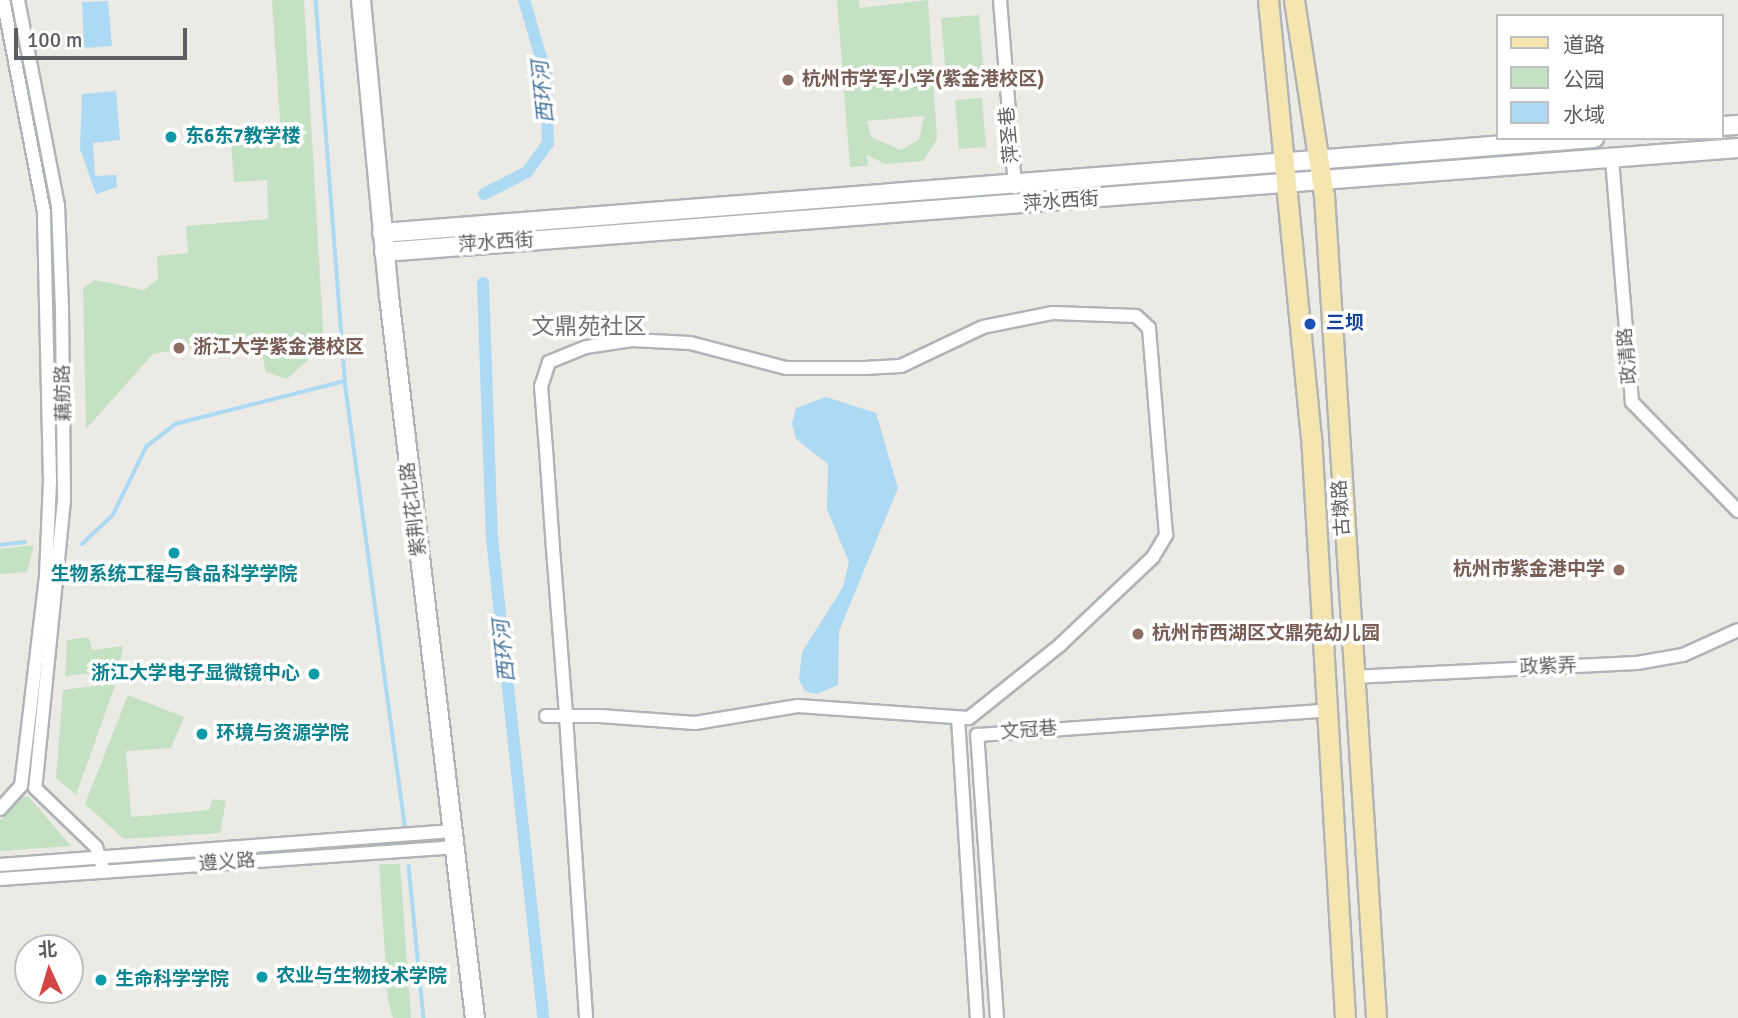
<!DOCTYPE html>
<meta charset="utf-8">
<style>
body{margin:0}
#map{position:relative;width:1738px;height:1018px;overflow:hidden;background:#eceae4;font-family:Signika,"Noto Sans SC",sans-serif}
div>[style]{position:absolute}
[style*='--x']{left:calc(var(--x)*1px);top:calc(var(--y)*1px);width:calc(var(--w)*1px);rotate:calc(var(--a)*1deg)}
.green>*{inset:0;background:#c5e1c3}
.water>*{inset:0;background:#acd9f4}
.stream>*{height:3.5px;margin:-1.75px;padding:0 1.75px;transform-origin:1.75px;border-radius:1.75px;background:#acd9f4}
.canal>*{height:12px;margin:-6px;padding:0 6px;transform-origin:6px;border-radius:6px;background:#acd9f4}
.roads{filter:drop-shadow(2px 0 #b1b4b7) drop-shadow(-2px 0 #b1b4b7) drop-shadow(0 2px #b1b4b7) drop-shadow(0 -2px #b1b4b7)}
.street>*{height:12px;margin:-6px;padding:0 6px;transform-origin:6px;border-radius:6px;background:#fff}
.secondary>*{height:18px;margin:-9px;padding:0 9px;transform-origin:9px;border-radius:9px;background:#fff}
.primary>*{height:19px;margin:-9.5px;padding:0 9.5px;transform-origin:9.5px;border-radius:9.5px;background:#f5e5b0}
.dots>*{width:19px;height:19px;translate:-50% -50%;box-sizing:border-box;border:4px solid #fff;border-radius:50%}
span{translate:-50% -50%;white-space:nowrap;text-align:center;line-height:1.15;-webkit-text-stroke:7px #fff;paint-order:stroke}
.education-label{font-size:19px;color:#785e54;font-weight:700}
.left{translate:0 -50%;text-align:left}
.right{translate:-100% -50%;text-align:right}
.street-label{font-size:19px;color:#5c5f62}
.culture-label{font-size:19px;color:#0d838f;font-weight:700}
.transit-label{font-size:19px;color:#164399;font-weight:700}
.water-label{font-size:21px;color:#48769c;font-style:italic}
.quarter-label{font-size:23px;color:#6d7174}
.legend{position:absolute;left:1496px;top:14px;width:228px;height:126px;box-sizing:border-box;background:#fff;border:2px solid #bebfc0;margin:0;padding:9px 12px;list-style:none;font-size:21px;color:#5c5f62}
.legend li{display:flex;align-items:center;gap:14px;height:35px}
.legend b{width:35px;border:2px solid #bebfc0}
.north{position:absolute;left:14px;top:934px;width:70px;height:70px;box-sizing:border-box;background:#fff;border:2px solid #bebfc0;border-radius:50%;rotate:356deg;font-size:19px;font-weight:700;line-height:28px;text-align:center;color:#5c5f62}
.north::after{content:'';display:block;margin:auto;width:24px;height:32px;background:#d34443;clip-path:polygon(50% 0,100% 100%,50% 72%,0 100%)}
.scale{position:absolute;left:14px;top:28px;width:173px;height:32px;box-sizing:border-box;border:4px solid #5c5f62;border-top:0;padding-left:9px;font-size:21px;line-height:24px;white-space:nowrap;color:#5c5f62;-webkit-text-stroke:5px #fff;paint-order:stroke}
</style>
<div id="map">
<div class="green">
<i style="clip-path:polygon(272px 0,304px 0,324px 345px,287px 379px,266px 372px,259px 343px,240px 339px,153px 354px,86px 429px,83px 288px,95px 280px,144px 290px,158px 279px,157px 256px,188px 253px,186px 226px,268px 219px,267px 180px,234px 182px,231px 142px,281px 137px)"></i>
<i style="clip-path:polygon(evenodd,837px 0,859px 0,860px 8px,928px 0,937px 139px,923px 161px,885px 164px,867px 155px,868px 166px,850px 167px,837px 0,924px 116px,919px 140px,901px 150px,871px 137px,867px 121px,924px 116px)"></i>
<i style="clip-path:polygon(979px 15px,985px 86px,947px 89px,941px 18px)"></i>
<i style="clip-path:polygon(982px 98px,986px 147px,959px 149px,955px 100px)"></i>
<i style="clip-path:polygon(34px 545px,27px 572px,0 574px,0 549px)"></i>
<i style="clip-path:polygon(89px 637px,92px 650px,123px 646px,119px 670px,65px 676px,67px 640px)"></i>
<i style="clip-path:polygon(116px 683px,76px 795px,56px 778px,63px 690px)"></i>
<i style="clip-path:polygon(128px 695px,184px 717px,171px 748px,126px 751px,131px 817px,209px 810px,213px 799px,226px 801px,220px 833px,124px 839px,85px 804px)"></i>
<i style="clip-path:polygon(22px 797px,29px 797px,71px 846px,0 851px,0 820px)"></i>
<i style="clip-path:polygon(379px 864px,400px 864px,411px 1018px,393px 1018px,388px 1000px)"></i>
</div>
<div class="water">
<i style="clip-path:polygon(108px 1px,112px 46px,84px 48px,82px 2px)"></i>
<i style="clip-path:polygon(116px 91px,120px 140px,93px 143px,95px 176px,116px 175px,117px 187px,96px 194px,80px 149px,82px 94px)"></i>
<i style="clip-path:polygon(826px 397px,876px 413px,898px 488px,839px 631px,838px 685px,817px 694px,805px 691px,799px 680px,802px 652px,843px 587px,849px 562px,827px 509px,828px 464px,796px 439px,792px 424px,796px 408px)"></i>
</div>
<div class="stream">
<i style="--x:316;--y:0;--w:382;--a:85.6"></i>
<i style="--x:345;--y:381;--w:448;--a:82.3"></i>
<i style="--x:82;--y:544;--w:42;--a:-43.1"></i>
<i style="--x:113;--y:515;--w:76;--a:-64.1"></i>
<i style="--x:146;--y:447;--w:37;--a:-38"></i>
<i style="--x:175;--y:424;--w:175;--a:-14.2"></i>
<i style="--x:0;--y:545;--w:25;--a:-7"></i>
<i style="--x:409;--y:866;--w:153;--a:84.4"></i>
</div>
<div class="canal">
<i style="--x:484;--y:194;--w:48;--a:-27.1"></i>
<i style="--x:527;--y:172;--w:36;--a:-54"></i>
<i style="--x:548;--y:143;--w:68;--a:-91.7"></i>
<i style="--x:546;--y:75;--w:78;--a:-106.3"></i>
<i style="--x:483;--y:283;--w:255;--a:88"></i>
<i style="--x:492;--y:538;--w:483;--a:83.9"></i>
</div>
<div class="roads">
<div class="street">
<i style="--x:18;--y:0;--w:209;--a:79"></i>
<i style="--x:58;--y:205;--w:103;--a:87.8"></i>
<i style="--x:62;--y:308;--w:192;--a:89.4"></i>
<i style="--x:64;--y:500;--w:289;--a:95.7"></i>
<i style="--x:35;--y:788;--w:85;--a:44"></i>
<i style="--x:96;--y:847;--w:26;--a:72"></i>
<i style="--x:1000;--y:0;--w:188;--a:85.4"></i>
<i style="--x:1612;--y:159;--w:244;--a:85.3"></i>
<i style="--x:1632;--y:402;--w:152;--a:45.8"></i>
<i style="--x:1352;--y:677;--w:285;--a:-2.8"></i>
<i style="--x:1637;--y:663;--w:47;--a:-9.9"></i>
<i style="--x:1683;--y:655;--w:60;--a:-24.4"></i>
<i style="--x:546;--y:716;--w:54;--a:0"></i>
<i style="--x:600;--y:716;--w:95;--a:4.2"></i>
<i style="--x:695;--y:723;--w:104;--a:-9.4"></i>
<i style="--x:798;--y:706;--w:171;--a:4"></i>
<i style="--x:969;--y:718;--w:117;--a:-38.7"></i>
<i style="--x:1060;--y:645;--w:128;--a:-43.4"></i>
<i style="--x:1153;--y:557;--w:26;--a:-59"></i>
<i style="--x:1166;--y:535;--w:208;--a:-94.7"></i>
<i style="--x:1149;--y:328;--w:18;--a:-137"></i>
<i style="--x:1136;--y:316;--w:83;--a:-177.9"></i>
<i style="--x:1053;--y:313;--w:71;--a:168.7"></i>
<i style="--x:983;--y:327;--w:91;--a:154.6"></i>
<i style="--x:901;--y:366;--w:33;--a:177"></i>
<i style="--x:868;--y:368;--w:82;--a:180"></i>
<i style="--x:786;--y:368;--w:99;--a:-165.4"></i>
<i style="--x:690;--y:343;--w:58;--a:-177"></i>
<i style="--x:632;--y:340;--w:47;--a:171.3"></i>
<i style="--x:586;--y:347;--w:40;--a:158"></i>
<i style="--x:549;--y:362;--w:25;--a:108"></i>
<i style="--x:541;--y:386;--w:63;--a:85.5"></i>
<i style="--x:546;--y:449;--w:100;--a:86"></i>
<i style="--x:553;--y:549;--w:168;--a:85.5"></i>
<i style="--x:566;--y:716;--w:75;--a:86.2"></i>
<i style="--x:571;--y:791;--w:227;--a:86.2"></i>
<i style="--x:958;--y:718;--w:301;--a:86.4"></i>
<i style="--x:0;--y:809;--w:31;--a:-48"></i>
<i style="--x:21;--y:786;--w:211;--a:-83.2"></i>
<i style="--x:46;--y:576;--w:95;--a:-87.6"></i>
<i style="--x:50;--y:481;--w:269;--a:-91.3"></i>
<i style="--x:44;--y:212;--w:216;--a:-100.9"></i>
<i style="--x:0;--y:865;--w:454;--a:-4.3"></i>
<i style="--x:0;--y:879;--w:455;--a:-4"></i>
<i style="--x:997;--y:1018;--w:284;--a:-94"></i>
<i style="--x:977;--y:735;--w:347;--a:-4"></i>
</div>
<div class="secondary">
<i style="--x:361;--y:0;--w:297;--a:84.6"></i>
<i style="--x:389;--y:296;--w:727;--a:83.21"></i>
<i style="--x:1722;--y:126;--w:16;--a:-4"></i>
<i style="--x:382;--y:233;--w:1216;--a:-4.48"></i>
<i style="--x:384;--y:252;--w:1358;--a:-4.39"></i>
</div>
<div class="primary">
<i style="--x:1268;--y:0;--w:437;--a:84.4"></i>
<i style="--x:1311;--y:435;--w:584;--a:86.66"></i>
<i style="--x:1294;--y:0;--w:197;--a:81.3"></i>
<i style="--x:1324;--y:195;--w:825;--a:86.38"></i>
</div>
</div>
<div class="dots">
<i style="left:788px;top:80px;background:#8d6e63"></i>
<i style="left:171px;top:137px;background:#0f9aa8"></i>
<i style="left:1310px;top:324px;background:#1a4fb4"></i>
<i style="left:179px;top:348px;background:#8d6e63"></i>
<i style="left:174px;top:553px;background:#0f9aa8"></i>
<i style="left:1619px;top:570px;background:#8d6e63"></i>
<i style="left:1138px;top:634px;background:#8d6e63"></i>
<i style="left:314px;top:674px;background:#0f9aa8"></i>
<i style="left:202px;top:734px;background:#0f9aa8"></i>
<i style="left:262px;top:977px;background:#0f9aa8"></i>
<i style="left:101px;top:980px;background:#0f9aa8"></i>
</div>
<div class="education-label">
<span class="left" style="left:802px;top:80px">杭州市学军小学(紫金港校区)</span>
<span class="left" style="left:193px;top:348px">浙江大学紫金港校区</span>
<span class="right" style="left:1605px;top:570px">杭州市紫金港中学</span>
<span class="left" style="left:1152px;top:634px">杭州市西湖区文鼎苑幼儿园</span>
</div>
<div class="street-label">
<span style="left:1010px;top:135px;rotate:-95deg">萍圣巷</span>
<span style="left:1061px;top:202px;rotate:-4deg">萍水西街</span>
<span style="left:496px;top:243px;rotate:-4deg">萍水西街</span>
<span style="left:1628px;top:356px;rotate:-95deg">政清路</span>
<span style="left:64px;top:393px;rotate:-91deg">藕舫路</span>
<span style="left:1342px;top:508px;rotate:-94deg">古墩路</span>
<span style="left:414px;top:509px;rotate:-97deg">紫荆花北路</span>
<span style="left:1548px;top:667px;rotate:-2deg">政紫弄</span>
<span style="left:1029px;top:731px;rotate:-4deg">文冠巷</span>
<span style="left:227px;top:863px;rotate:-4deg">遵义路</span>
</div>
<div class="culture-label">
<span class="left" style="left:185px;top:137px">东6东7教学楼</span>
<span style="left:174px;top:575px">生物系统工程与食品科学学院</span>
<span class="right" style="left:300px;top:674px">浙江大学电子显微镜中心</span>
<span class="left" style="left:216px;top:734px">环境与资源学院</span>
<span class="left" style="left:276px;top:977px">农业与生物技术学院</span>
<span class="left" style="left:115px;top:980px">生命科学学院</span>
</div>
<div class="transit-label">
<span class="left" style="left:1326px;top:324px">三坝</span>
</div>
<div class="water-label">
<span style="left:543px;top:92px;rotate:-96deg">西环河</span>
<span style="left:504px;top:651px;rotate:-96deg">西环河</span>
</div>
<div class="quarter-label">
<span style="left:589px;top:327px">文鼎苑社区</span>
</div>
<ul class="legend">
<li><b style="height:9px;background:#f5e5b0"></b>道路</li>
<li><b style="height:19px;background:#c5e1c3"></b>公园</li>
<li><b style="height:19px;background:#acd9f4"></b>水域</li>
</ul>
<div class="north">北</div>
<div class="scale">100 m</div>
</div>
